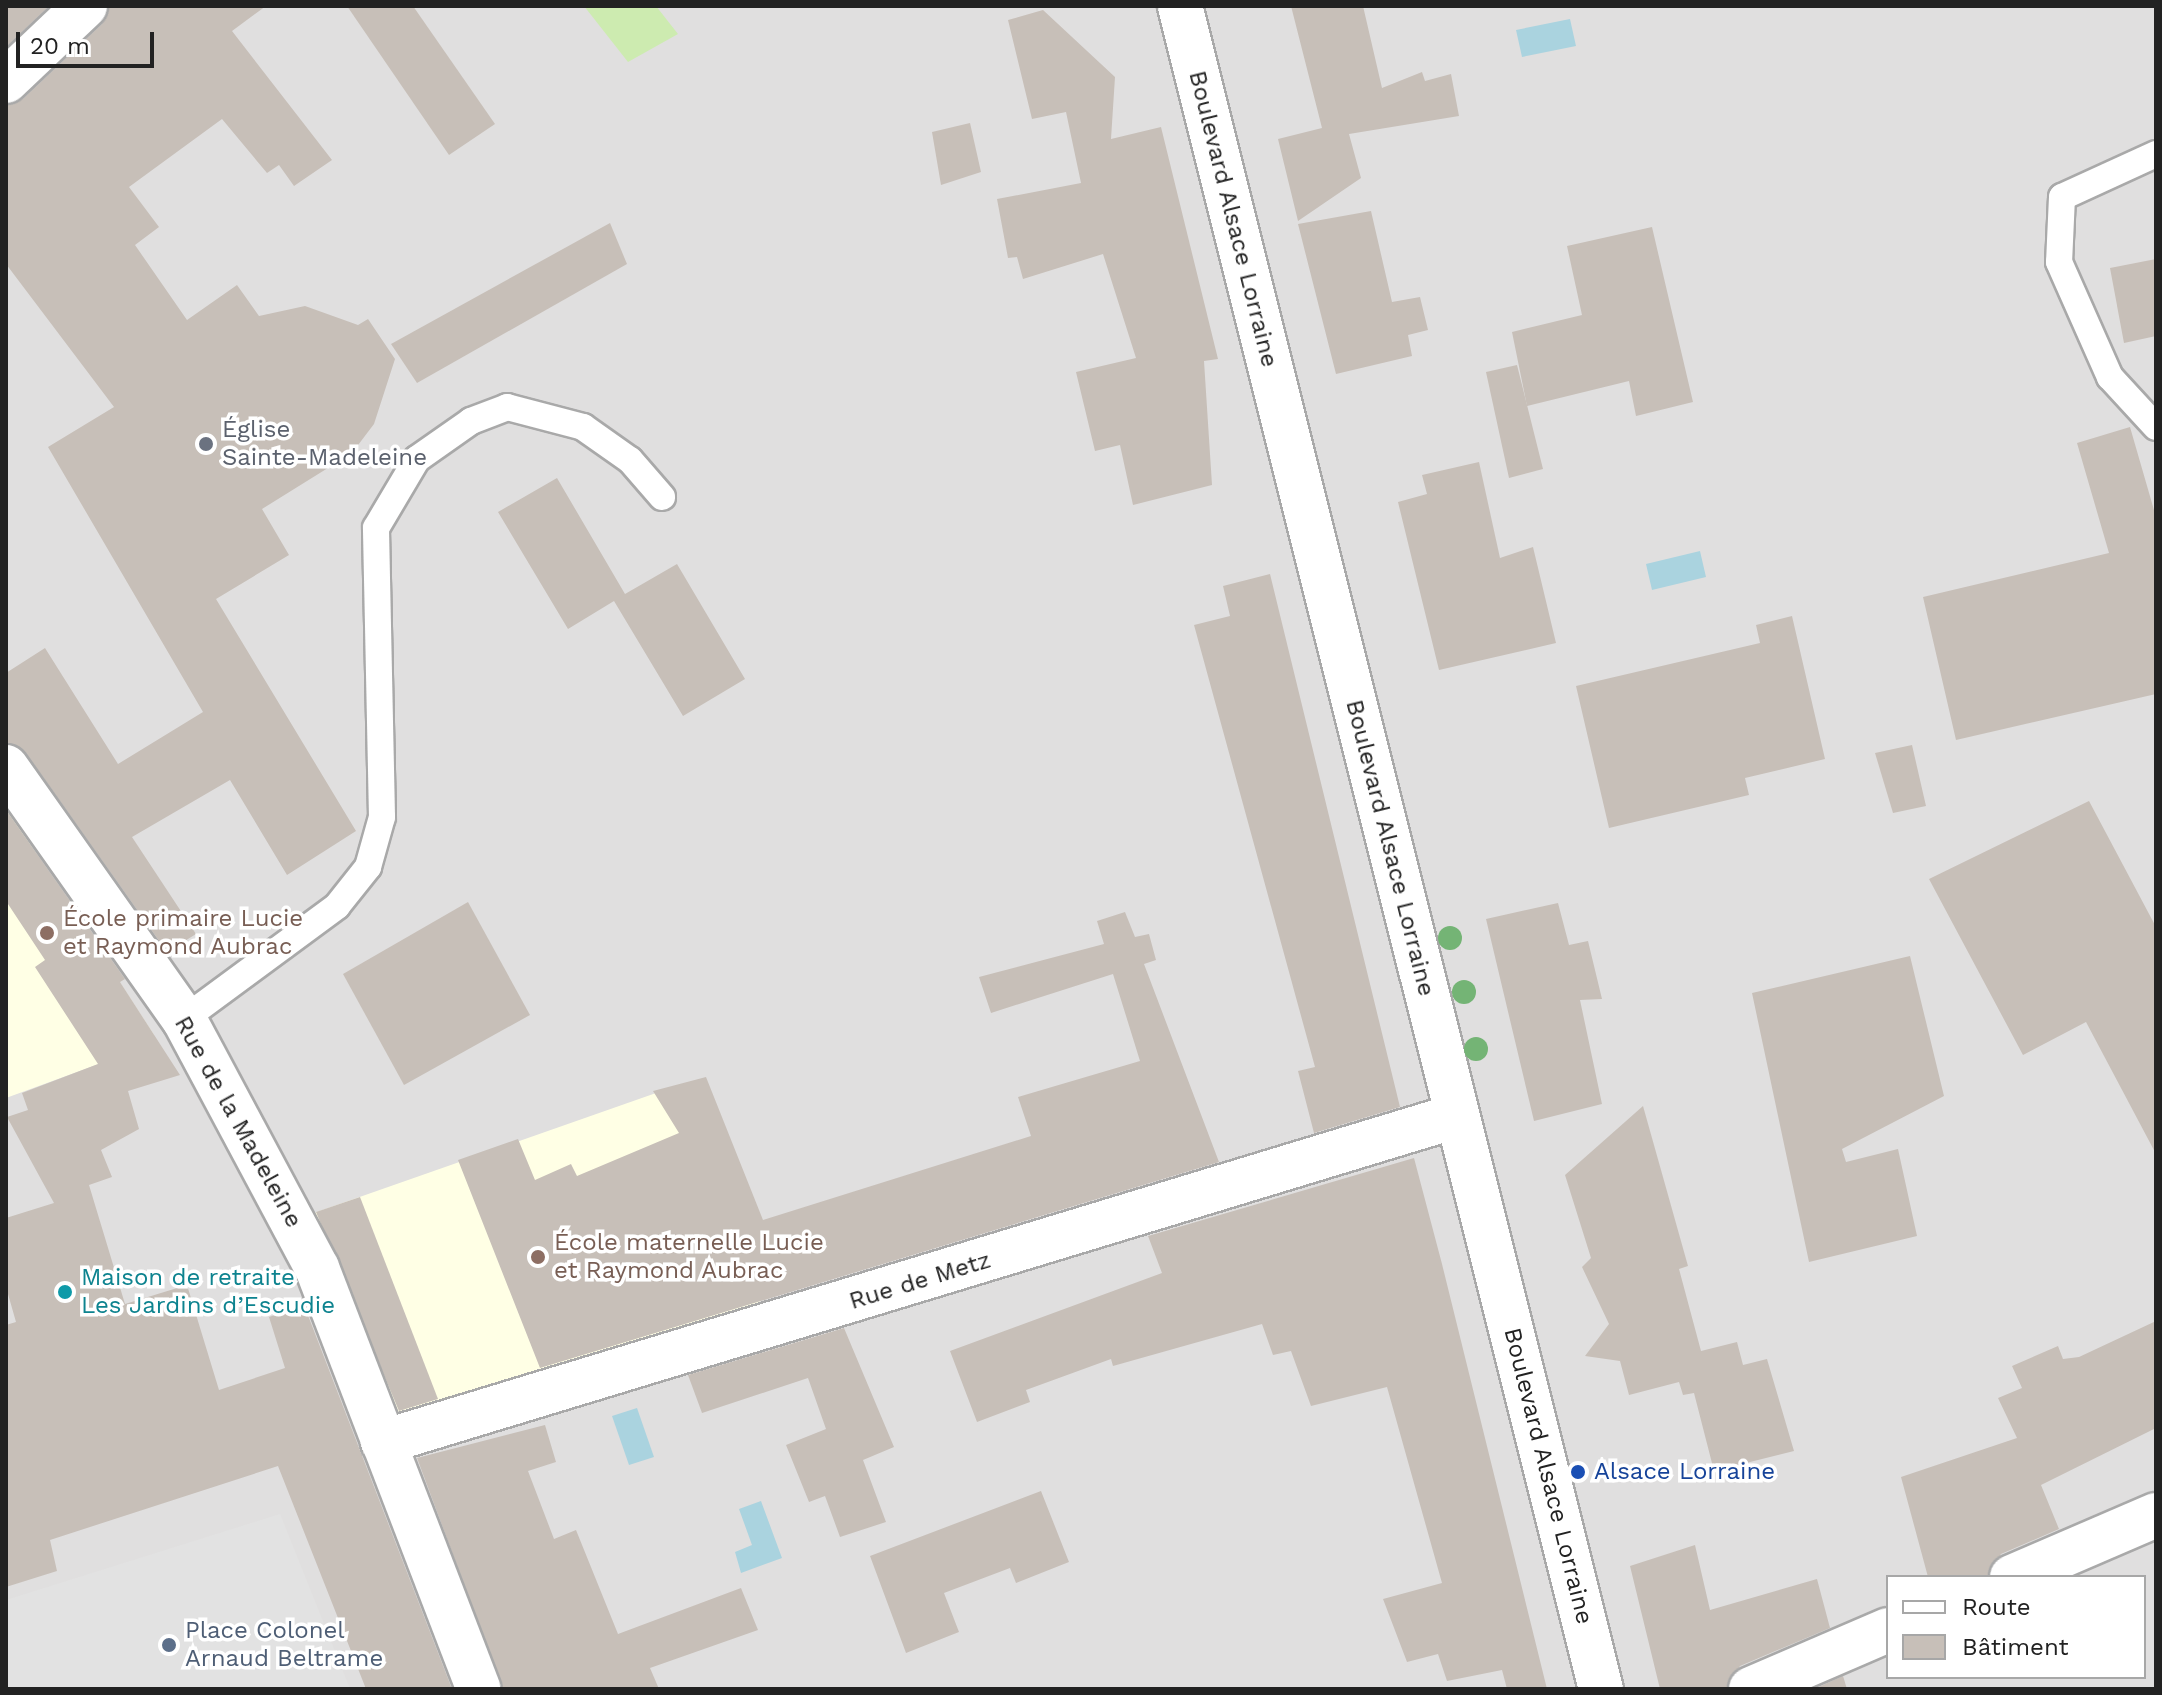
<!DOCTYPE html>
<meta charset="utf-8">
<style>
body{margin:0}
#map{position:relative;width:2162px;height:1695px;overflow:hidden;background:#f2efe9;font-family:"Work Sans",sans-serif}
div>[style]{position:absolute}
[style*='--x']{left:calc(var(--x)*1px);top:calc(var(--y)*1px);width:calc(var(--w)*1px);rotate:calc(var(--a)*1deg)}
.residential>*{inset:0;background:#e0dfdf}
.education>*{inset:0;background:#ffffe5}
.grass>*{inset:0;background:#cdebb0}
.parking>*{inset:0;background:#e2e2e2}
.water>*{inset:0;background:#aad3df}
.building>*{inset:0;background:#c7bfb8}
.roads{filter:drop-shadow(2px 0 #a9a9a9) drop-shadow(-2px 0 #a9a9a9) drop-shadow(0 2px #a9a9a9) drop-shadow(0 -2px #a9a9a9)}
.service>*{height:26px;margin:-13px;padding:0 13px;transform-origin:13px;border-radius:13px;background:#fff}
.minor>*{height:44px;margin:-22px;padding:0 22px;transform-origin:22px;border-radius:22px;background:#fff}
.tertiary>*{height:44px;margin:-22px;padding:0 22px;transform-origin:22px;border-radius:22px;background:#fff}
.trees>*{width:24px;height:24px;margin:-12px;border-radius:50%;background:#74b475}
.dots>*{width:22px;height:22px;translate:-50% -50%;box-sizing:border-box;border:4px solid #fff;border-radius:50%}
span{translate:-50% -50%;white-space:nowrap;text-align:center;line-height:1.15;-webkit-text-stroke:7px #fff;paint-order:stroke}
.street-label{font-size:24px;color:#222}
.worship-label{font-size:24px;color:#5b616d}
.left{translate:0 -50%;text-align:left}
.education-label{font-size:24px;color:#785e54}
.culture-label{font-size:24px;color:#0d838f}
.transit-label{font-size:24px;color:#164399}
.service-label{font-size:24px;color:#4e5e75}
.frame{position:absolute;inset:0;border:8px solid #222;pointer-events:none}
.legend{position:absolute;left:1886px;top:1575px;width:260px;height:104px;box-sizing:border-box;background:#fff;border:2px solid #a7a7a7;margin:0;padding:10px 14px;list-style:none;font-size:24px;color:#222}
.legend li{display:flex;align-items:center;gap:16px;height:40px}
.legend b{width:40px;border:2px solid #a7a7a7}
.scale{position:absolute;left:16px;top:32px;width:138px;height:36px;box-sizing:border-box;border:4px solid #222;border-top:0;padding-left:10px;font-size:24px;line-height:28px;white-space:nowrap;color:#222;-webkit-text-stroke:6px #fff;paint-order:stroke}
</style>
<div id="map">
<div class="residential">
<i style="clip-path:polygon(evenodd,6px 6px,2156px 6px,2156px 1689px,6px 1689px,6px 6px,1888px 1577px,2144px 1577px,2144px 1677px,1888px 1677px,1888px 1577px)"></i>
</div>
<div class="education">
<i style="clip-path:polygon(6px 807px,154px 1035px,107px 1061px,6px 1098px)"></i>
<i style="clip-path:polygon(676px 1086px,760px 1302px,399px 1413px,314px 1213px)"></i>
</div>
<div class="grass">
<i style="clip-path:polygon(584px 6px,656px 6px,678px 34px,628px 62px)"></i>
</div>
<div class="parking">
<i style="clip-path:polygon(280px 1514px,350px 1689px,6px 1689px,6px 1600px)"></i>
</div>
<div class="water">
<i style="clip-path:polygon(1570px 19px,1576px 46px,1522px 57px,1516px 30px)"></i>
<i style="clip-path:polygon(1700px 551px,1706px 577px,1652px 590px,1646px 564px)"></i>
<i style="clip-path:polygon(637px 1408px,654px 1457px,629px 1465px,612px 1416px)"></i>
<i style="clip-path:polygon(761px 1501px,782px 1558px,741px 1573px,735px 1552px,752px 1545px,739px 1509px)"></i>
</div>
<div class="building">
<i style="clip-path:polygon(6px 6px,49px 6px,6px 47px)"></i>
<i style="clip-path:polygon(109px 6px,266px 6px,232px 31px,332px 160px,294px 186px,279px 165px,267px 173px,222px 119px,129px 187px,159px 227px,135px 245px,187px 320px,237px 285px,259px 316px,305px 306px,358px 325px,368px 319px,395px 359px,374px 424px,352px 453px,262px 509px,289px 555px,216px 599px,356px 831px,287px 875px,230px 780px,132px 837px,196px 934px,167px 952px,26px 753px,6px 742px,6px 673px,45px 648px,118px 764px,203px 712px,48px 447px,114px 407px,6px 264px,6px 105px,23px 99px,102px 24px)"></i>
<i style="clip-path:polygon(347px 6px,413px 6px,495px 124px,449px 155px)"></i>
<i style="clip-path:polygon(1291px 6px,1363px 6px,1382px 88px,1422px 72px,1425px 81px,1451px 74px,1459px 116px,1349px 134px,1361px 178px,1298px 221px,1278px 139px,1322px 128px)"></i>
<i style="clip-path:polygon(1043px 10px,1115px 77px,1111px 139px,1161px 127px,1218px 359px,1204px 361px,1212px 485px,1133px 505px,1120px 445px,1095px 451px,1076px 372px,1136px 358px,1103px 254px,1023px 279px,1017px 257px,1008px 258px,997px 199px,1081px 183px,1066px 112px,1032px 119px,1008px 20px)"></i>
<i style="clip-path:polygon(970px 123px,981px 172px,941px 185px,932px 132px)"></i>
<i style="clip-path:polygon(1371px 211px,1392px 302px,1420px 297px,1428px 330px,1408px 335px,1412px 356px,1336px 374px,1298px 224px)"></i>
<i style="clip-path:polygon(610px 223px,627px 264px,417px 383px,391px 344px)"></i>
<i style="clip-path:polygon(1652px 227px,1693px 402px,1636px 416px,1629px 381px,1527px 406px,1512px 332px,1582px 315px,1567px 246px)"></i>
<i style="clip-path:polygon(2156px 259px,2156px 336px,2124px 343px,2110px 268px)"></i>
<i style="clip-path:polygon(1517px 365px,1543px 469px,1509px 478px,1486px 372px)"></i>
<i style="clip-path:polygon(2130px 427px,2156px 517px,2156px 694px,1956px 740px,1923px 597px,2109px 553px,2077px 443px)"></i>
<i style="clip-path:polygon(1479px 462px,1500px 558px,1533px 547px,1556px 643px,1439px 670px,1398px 502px,1427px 494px,1422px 475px)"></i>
<i style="clip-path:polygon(557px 478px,625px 594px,677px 564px,745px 679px,683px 716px,614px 601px,568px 629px,498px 512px)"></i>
<i style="clip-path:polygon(1270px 574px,1400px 1107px,1314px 1133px,1298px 1071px,1315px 1067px,1194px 625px,1230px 616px,1223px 586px)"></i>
<i style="clip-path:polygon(1792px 616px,1825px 759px,1745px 778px,1749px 795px,1609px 828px,1576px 686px,1760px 643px,1756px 625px)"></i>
<i style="clip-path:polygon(1912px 745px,1926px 806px,1893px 813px,1875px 753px)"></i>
<i style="clip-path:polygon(2089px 801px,2156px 927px,2156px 1154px,2086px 1022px,2023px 1055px,1929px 879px)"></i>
<i style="clip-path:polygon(6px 810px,125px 979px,120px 982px,180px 1075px,128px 1091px,139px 1129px,101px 1150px,112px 1177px,89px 1185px,125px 1304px,187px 1285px,219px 1390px,285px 1368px,269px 1317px,304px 1305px,452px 1689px,366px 1689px,278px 1466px,50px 1540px,57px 1571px,6px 1587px,6px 1325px,16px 1322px,6px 1287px,6px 1218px,54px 1203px,7px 1117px,28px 1110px,22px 1093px,98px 1064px,35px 967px,45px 960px,6px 901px)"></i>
<i style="clip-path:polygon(468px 902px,530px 1015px,404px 1085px,343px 974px)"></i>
<i style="clip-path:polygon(1558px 903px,1569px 945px,1588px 941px,1602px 999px,1580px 1000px,1602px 1104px,1534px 1121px,1486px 919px)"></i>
<i style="clip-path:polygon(1125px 912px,1135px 937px,1149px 934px,1156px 960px,1144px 964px,1219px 1162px,540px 1368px,458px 1160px,518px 1139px,535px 1180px,571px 1164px,577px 1176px,679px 1133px,653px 1091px,706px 1077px,763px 1220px,1031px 1136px,1018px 1097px,1140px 1061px,1113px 974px,991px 1013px,979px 977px,1104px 944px,1097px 921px)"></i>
<i style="clip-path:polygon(1910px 956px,1944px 1096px,1842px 1149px,1846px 1162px,1898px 1149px,1917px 1236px,1809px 1262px,1752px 993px)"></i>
<i style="clip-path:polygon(1643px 1106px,1688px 1266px,1679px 1269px,1701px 1351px,1737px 1342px,1743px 1365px,1767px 1359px,1794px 1451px,1714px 1471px,1694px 1393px,1683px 1395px,1679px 1382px,1629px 1395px,1620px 1361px,1585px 1356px,1609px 1324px,1582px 1267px,1591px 1258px,1565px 1175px)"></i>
<i style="clip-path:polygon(1414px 1158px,1442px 1264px,1547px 1689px,1507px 1689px,1502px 1670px,1447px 1681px,1438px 1654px,1407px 1662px,1383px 1599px,1442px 1583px,1387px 1387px,1311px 1406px,1291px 1351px,1273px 1355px,1262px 1324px,1113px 1366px,1111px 1359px,1026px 1390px,1030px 1402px,977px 1422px,950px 1351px,1162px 1273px,1148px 1236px)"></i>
<i style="clip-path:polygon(360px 1197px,438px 1399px,399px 1411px,316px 1212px)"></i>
<i style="clip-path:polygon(2156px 1321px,2156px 1428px,2041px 1485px,2059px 1529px,2001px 1554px,1988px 1577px,1928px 1577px,1901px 1477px,2017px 1438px,1998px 1398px,2022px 1388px,2012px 1366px,2058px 1346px,2063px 1359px,2079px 1357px)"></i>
<i style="clip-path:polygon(844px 1328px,894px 1447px,863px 1460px,886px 1522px,840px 1537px,825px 1496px,809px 1502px,786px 1445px,826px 1429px,808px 1378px,702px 1413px,688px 1375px)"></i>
<i style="clip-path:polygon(545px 1425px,556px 1462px,528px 1471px,554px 1539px,576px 1530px,618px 1634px,741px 1588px,758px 1630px,650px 1668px,659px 1689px,503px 1689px,417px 1458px)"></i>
<i style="clip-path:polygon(1041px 1491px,1069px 1562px,1016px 1583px,1010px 1568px,944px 1593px,959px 1632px,906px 1653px,870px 1556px)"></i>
<i style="clip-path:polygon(1695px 1545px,1710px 1610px,1817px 1579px,1830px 1628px,1740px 1666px,1726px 1689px,1660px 1689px,1630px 1566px)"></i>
<i style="clip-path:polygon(1843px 1676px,1847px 1689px,1814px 1689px)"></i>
</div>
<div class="roads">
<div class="service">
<i style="--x:2156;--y:154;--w:103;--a:155.4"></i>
<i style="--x:2062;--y:197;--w:65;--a:92.6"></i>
<i style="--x:2059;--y:262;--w:126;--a:66.1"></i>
<i style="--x:2110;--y:377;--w:68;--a:47.4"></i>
<i style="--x:184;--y:1019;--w:190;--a:-36.4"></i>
<i style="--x:337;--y:906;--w:50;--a:-51.5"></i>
<i style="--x:368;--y:867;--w:52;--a:-74.4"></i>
<i style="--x:382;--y:817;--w:289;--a:-91.2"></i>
<i style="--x:376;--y:528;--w:80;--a:-59.3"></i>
<i style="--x:417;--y:459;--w:66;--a:-35.1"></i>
<i style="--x:471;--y:421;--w:39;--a:-21"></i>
<i style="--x:507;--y:407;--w:79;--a:14.7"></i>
<i style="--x:583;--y:427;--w:57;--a:35.1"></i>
<i style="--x:630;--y:460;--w:49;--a:49.1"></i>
</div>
<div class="minor">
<i style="--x:1180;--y:6;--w:1735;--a:75.96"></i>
<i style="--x:6;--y:767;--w:309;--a:54.8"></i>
<i style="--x:184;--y:1019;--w:282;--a:61.9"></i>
<i style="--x:317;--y:1268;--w:451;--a:69"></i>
<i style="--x:383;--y:1442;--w:1121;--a:-16.9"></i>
<i style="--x:2012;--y:1577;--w:157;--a:-23.3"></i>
<i style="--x:1751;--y:1689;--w:149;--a:-23.3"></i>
</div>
<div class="tertiary">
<i style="--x:6;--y:81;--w:109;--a:-43.5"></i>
</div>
</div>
<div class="trees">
<i style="left:1450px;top:938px"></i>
<i style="left:1464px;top:992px"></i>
<i style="left:1476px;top:1049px"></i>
</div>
<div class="dots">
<i style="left:206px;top:444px;background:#6b7280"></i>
<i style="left:47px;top:933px;background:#8d6e63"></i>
<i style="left:538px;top:1257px;background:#8d6e63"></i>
<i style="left:65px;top:1292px;background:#0f9aa8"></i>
<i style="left:1578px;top:1472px;background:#1a4fb4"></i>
<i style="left:169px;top:1645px;background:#5c6f8a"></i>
</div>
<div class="street-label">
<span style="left:1233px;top:219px;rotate:76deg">Boulevard Alsace Lorraine</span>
<span style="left:1390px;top:848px;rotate:76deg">Boulevard Alsace Lorraine</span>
<span style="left:238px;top:1122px;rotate:61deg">Rue de la Madeleine</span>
<span style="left:920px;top:1281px;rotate:-17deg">Rue de Metz</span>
<span style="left:1548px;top:1476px;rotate:76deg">Boulevard Alsace Lorraine</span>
</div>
<div class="worship-label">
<span class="left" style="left:222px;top:444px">Église<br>Sainte-Madeleine</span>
</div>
<div class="education-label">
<span class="left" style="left:63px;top:933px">École primaire Lucie<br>et Raymond Aubrac</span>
<span class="left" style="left:554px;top:1257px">École maternelle Lucie<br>et Raymond Aubrac</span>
</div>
<div class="culture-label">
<span class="left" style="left:81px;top:1292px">Maison de retraite<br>Les Jardins d’Escudie</span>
</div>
<div class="transit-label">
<span class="left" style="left:1594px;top:1472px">Alsace Lorraine</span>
</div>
<div class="service-label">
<span class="left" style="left:185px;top:1645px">Place Colonel<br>Arnaud Beltrame</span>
</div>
<div class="frame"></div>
<ul class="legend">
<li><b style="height:10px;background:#fff"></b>Route</li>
<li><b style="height:22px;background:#c7bfb8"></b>Bâtiment</li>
</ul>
<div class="scale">20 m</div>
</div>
